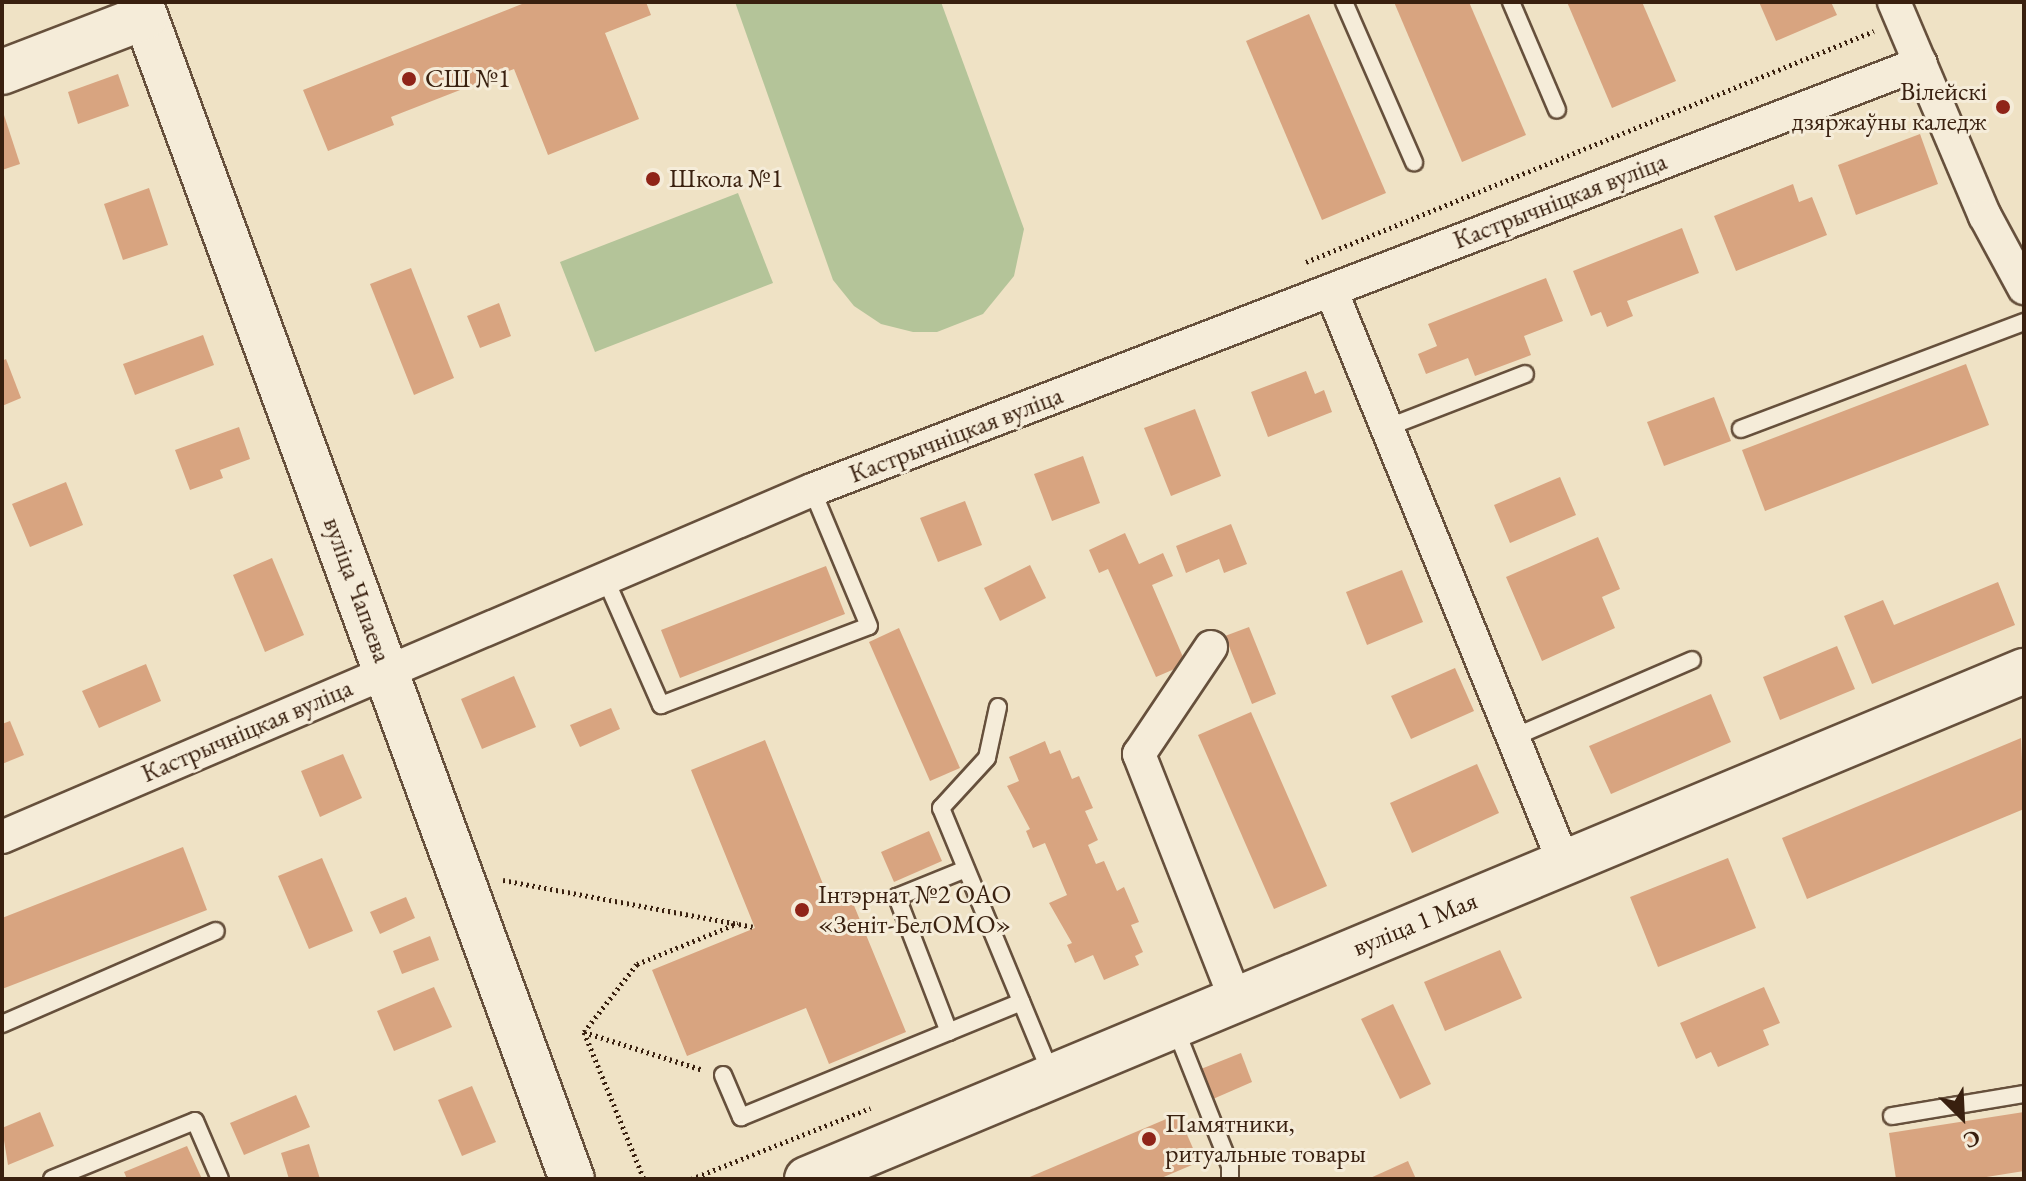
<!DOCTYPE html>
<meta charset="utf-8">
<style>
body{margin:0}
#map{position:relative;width:2026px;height:1181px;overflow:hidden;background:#efe2c5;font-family:"EB Garamond",serif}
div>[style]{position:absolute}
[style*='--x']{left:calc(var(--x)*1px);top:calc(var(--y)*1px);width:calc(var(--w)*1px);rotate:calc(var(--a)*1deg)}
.green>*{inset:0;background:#b4c499}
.building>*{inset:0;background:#d8a480}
.path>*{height:5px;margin-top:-2.5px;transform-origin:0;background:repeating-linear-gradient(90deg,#39200f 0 2px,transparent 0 6px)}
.roads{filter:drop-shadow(2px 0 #66503c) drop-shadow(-2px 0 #66503c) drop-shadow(0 2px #66503c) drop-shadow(0 -2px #66503c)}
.lane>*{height:16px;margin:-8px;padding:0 8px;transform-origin:8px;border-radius:8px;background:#f5ecd9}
.street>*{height:32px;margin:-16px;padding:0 16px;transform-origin:16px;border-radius:16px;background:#f5ecd9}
.secondary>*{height:44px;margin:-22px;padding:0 22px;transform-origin:22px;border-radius:22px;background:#f5ecd9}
.dots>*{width:22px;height:22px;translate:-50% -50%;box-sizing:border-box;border:4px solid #f5ecd9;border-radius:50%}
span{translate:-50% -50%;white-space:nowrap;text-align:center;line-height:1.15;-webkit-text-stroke:6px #f5ecd9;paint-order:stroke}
.poi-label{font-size:26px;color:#39200f}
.left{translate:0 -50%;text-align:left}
.right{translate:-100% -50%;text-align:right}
.street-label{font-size:26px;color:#39200f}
.frame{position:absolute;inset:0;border:4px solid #39200f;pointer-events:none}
.north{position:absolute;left:1922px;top:1077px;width:80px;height:80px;-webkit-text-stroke:6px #f5ecd9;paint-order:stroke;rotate:156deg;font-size:22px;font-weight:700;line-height:32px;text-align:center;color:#39200f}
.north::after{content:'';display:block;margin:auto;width:28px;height:36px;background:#39200f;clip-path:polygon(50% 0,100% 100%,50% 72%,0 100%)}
</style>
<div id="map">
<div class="green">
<i style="clip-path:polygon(735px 2px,941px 2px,1024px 229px,1014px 276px,983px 314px,937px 332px,913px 332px,881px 324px,854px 306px,833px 280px)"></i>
<i style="clip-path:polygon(738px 193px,773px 283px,595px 352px,560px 262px)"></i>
</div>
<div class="building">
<i style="clip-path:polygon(527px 2px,646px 2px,651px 15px,605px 33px,639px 119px,548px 155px,514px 69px,391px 117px,394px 125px,328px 151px,303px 90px)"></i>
<i style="clip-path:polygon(1394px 2px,1469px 2px,1526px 135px,1462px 162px)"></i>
<i style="clip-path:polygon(1567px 2px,1642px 2px,1676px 81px,1612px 108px)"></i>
<i style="clip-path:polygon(1759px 2px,1831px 2px,1837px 15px,1776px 41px)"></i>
<i style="clip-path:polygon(1309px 14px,1386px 193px,1322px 220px,1246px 41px)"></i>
<i style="clip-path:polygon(118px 74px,129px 106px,78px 124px,68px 92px)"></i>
<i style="clip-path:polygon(3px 112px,20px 164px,2px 170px,2px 113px)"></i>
<i style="clip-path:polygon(1920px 134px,1938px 184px,1856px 215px,1838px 165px)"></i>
<i style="clip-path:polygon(1793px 184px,1799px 202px,1812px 197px,1827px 235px,1736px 271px,1714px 216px)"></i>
<i style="clip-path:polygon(149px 188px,168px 245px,123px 260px,104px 204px)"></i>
<i style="clip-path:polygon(1682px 228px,1699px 273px,1627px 301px,1633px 316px,1607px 327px,1601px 312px,1591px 316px,1573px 271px)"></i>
<i style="clip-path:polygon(411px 268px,454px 378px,414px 395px,370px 284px)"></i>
<i style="clip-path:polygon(1546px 278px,1563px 321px,1524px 336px,1531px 355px,1475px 376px,1468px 358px,1426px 374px,1418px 354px,1437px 346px,1428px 324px)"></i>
<i style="clip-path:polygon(499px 303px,511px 336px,480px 348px,467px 316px)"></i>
<i style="clip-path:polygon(203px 335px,214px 365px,135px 395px,123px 364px)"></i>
<i style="clip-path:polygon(6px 359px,21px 398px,2px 406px,2px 361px)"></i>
<i style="clip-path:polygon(1966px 364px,1989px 425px,1765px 511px,1742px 450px)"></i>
<i style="clip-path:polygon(1306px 371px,1315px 394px,1324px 390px,1332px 412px,1268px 437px,1251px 392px)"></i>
<i style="clip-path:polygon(1714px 397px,1731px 441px,1664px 466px,1647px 422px)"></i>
<i style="clip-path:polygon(1195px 409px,1221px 476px,1171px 496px,1144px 428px)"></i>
<i style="clip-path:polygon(239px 427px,250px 459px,220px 470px,223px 478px,190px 490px,175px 450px)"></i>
<i style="clip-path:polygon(1083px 456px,1100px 503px,1052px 521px,1034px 474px)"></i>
<i style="clip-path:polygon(1560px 477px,1576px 515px,1510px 543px,1494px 505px)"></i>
<i style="clip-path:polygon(66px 482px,83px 525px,30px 547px,12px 504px)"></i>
<i style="clip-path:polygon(965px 501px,982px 545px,938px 562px,920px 518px)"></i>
<i style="clip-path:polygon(1231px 524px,1247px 564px,1224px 573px,1219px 559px,1186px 573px,1176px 546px)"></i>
<i style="clip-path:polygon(1125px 533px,1139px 564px,1163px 553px,1173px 576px,1152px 585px,1186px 664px,1156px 677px,1108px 569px,1099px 573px,1089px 550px)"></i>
<i style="clip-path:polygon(1598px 537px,1620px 589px,1602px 597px,1615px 628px,1542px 661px,1506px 577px)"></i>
<i style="clip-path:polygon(272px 558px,304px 635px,265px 652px,233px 575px)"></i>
<i style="clip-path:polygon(1030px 565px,1046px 598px,1000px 621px,984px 588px)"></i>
<i style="clip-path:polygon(826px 566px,845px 614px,680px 678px,661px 630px)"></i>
<i style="clip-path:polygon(1402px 570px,1423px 622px,1367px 645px,1346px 592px)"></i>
<i style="clip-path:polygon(1998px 582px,2015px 625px,1872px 684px,1844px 616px,1883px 600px,1894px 625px)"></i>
<i style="clip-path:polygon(1249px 627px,1276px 694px,1252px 704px,1225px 636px)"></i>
<i style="clip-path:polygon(899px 628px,960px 768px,930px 781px,869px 642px)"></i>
<i style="clip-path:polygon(1837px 646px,1855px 689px,1780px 720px,1763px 677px)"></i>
<i style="clip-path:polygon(146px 664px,161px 701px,99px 728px,82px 691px)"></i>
<i style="clip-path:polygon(1455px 668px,1474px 711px,1411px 739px,1391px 696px)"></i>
<i style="clip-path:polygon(514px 676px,536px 727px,482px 749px,461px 699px)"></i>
<i style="clip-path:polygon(1711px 694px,1731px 742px,1611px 794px,1589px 746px)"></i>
<i style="clip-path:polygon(611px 708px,620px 729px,580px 747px,570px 725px)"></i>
<i style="clip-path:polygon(1251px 712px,1327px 886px,1274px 909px,1198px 735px)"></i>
<i style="clip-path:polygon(10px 721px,24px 755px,2px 764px,2px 724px)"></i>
<i style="clip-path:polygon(2021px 738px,2024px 809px,1807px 899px,1782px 838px)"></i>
<i style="clip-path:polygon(765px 740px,829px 899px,848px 891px,906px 1032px,829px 1064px,806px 1008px,687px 1056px,652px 970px,755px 928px,691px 770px)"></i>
<i style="clip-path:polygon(1045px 741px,1050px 754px,1060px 750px,1072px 779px,1079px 776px,1093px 808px,1085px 811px,1098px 840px,1088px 845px,1096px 864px,1104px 861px,1117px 891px,1124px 887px,1139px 922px,1131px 925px,1143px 952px,1135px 956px,1139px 965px,1104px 980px,1093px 955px,1075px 963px,1067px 945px,1072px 943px,1049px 903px,1067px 895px,1045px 843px,1033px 848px,1026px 831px,1030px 829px,1007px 786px,1019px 781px,1009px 757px)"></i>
<i style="clip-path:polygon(343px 754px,362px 798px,320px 817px,301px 771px)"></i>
<i style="clip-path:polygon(1477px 764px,1499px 813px,1412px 853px,1390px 803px)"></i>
<i style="clip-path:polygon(929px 831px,942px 861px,894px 882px,881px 852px)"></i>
<i style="clip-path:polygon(183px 847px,207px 910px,2px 989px,2px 918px)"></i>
<i style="clip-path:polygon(322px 858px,353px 931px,309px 949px,278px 876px)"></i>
<i style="clip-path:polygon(1728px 858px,1756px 928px,1658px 967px,1630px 897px)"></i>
<i style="clip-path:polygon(406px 897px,415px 918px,380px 934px,370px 912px)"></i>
<i style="clip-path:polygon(430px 936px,439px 960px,402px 974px,393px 951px)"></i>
<i style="clip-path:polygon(1500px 950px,1522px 998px,1445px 1031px,1424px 982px)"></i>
<i style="clip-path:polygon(434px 987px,452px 1027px,394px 1051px,377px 1011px)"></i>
<i style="clip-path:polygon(1764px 987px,1780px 1023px,1763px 1030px,1769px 1045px,1718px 1067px,1711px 1052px,1696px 1059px,1680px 1023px)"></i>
<i style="clip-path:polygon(1393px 1004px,1431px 1084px,1400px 1099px,1361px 1019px)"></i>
<i style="clip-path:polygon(1241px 1053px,1252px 1082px,1213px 1099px,1201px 1069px)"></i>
<i style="clip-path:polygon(472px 1086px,496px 1142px,462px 1156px,438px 1100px)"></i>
<i style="clip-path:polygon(296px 1095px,310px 1127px,244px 1155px,230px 1123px)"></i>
<i style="clip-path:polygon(40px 1112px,54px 1146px,8px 1165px,2px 1128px)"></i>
<i style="clip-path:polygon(2024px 1112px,2024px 1171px,1974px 1179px,1896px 1179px,1889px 1133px)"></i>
<i style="clip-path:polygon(1178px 1114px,1199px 1162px,1159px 1179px,1025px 1179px)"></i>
<i style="clip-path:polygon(309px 1144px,320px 1179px,289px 1179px,281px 1153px)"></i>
<i style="clip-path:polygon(187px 1146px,202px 1179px,127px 1179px,124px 1172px)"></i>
<i style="clip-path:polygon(1408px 1161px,1416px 1179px,1368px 1179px)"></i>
</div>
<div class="path">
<i style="--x:1306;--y:262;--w:613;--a:-22.13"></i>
<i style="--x:503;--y:880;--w:254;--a:10.6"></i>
<i style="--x:584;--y:1032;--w:86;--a:-52.1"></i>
<i style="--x:637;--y:964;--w:109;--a:-22.1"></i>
<i style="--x:584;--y:1032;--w:159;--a:67.8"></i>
<i style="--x:584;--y:1032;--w:125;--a:17.7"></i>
<i style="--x:691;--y:1179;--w:193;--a:-21.6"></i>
</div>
<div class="roads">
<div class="lane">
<i style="--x:1344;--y:2;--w:175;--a:66.4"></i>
<i style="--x:1511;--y:2;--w:117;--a:66.9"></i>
<i style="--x:1386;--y:428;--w:149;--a:-21.2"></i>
<i style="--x:1741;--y:429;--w:303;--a:-20.7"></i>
<i style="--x:605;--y:578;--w:139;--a:66.2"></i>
<i style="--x:661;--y:705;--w:222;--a:-20.8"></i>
<i style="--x:869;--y:626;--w:147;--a:-112.7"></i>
<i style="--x:998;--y:707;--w:52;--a:102.2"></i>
<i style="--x:987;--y:758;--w:68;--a:132.6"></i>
<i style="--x:941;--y:808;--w:288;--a:67.5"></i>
<i style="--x:1512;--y:738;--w:196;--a:-23.4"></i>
<i style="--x:2;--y:1024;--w:233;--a:-23.5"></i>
<i style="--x:1174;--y:1025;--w:152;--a:68.3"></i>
<i style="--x:1230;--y:1166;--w:13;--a:90"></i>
<i style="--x:949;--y:1032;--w:145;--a:-111.1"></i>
<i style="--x:897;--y:897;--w:74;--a:-22.1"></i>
<i style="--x:723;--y:1075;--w:46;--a:66.8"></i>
<i style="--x:741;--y:1117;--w:303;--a:-22.3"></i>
<i style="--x:1892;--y:1116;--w:134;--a:-9.5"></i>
<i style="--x:52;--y:1179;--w:154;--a:-22.1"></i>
<i style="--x:195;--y:1121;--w:63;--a:66.7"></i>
</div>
<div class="street">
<i style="--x:1894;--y:2;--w:233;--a:67"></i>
<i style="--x:1985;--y:216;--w:82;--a:61.6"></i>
<i style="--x:1331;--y:290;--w:619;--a:67.87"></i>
<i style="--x:1211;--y:647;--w:129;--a:123.9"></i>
<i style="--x:1139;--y:754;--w:262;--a:68.5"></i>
<i style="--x:2;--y:837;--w:881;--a:-23.19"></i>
<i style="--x:812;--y:490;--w:1188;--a:-21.06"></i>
</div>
<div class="secondary">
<i style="--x:140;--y:2;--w:1254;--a:69.85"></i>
<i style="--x:2;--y:72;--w:153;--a:-21"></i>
<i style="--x:807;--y:1179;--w:1319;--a:-22.66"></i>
</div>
</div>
<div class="dots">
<i style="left:409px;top:79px;background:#8f2418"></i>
<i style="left:2003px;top:107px;background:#8f2418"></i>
<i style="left:653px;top:179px;background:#8f2418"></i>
<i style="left:802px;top:910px;background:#8f2418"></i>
<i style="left:1149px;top:1139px;background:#8f2418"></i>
</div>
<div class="poi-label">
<span class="left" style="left:425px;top:79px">СШ №1</span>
<span class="right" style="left:1987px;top:107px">Вілейскі<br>дзяржаўны каледж</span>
<span class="left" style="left:669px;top:179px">Школа №1</span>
<span class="left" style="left:818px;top:910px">Інтэрнат №2 ОАО<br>«Зеніт-БелОМО»</span>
<span class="left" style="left:1165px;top:1139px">Памятники,<br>ритуальные товары</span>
</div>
<div class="street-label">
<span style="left:1560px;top:201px;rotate:-21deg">Кастрычніцкая вуліца</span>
<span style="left:956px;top:435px;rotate:-21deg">Кастрычніцкая вуліца</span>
<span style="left:357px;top:590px;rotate:70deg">вуліца Чапаева</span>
<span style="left:247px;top:731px;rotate:-23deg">Кастрычніцкая вуліца</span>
<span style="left:1415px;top:924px;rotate:-22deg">вуліца 1 Мая</span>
</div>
<div class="frame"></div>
<div class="north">С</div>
</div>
